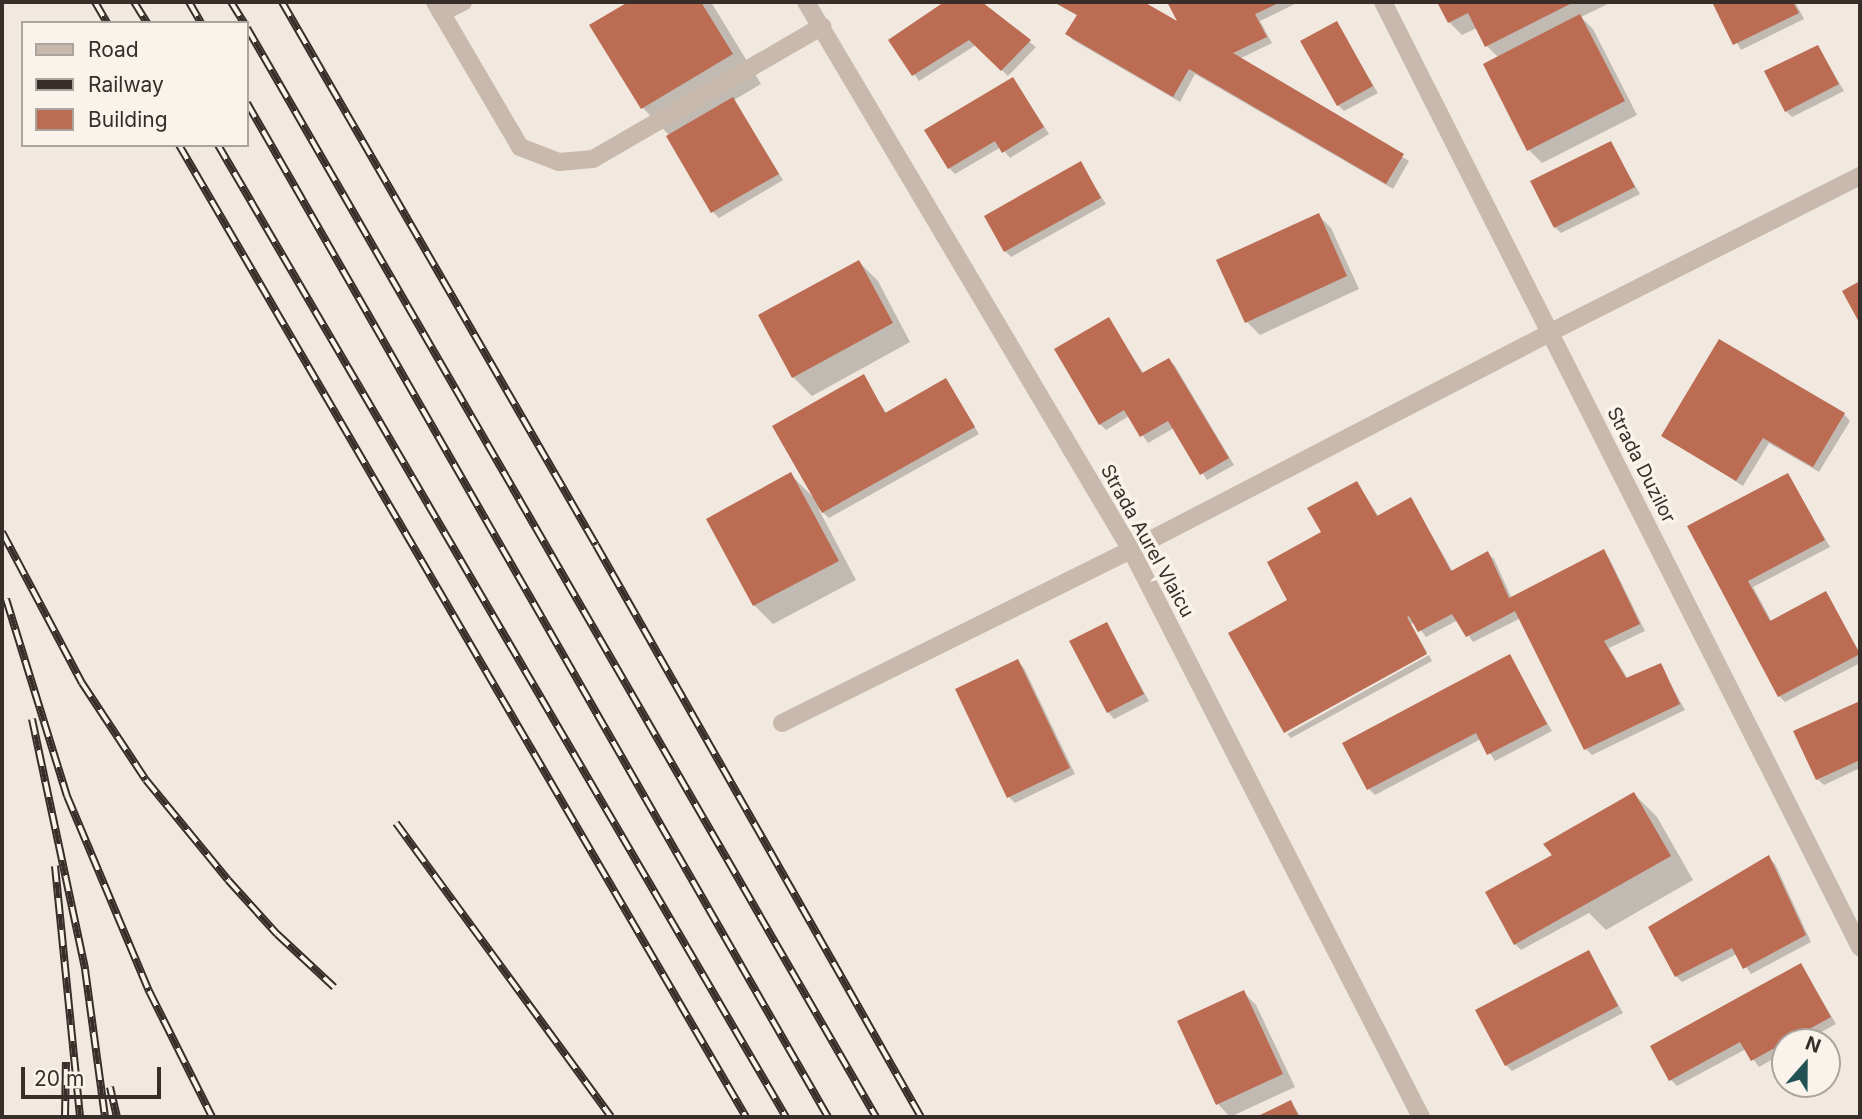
<!DOCTYPE html>
<style>
body{margin:0}
#map{position:relative;width:1862px;height:1119px;overflow:hidden;background:#f1e9df;font-family:Inter,sans-serif}
div>[style]{position:absolute}
[style*='--x']{left:calc(var(--x)*1px);top:calc(var(--y)*1px);width:calc(var(--w)*1px);rotate:calc(var(--a)*1deg)}
.shadow>*{inset:0;background:#0003}
.building>*{inset:0;background:#bb6c53}
.minor>*{height:18px;margin:-9px;padding:0 9px;transform-origin:9px;border-radius:9px;background:#c8b9ac}
.rail>*{height:8px;margin-top:-4px;transform-origin:0;background:repeating-linear-gradient(90deg,#f9f3eb 0 16px,#372e2a 0 32px);box-sizing:border-box;border-block:2px solid #372e2a}
span{translate:-50% -50%;white-space:nowrap;text-align:center;line-height:1.15;-webkit-text-stroke:7px #f9f3eb;paint-order:stroke}
.street-label{font-size:19px;color:#372e2a}
.frame{position:absolute;inset:0;border:4px solid #372e2a;pointer-events:none}
.legend{position:absolute;left:21px;top:21px;width:228px;height:126px;box-sizing:border-box;background:#f9f3eb;border:2px solid #aba49e;margin:0;padding:9px 12px;list-style:none;font-size:21px;color:#372e2a}
.legend li{display:flex;align-items:center;gap:14px;height:35px}
.legend b{width:35px;border:2px solid #aba49e}
.north{position:absolute;left:1771px;top:1028px;width:70px;height:70px;box-sizing:border-box;background:#f9f3eb;border:2px solid #aba49e;border-radius:50%;rotate:21deg;font-size:19px;font-weight:700;line-height:28px;text-align:center;color:#372e2a}
.north::after{content:'';display:block;margin:auto;width:24px;height:32px;background:#235255;clip-path:polygon(50% 0,100% 100%,50% 72%,0 100%)}
.scale{position:absolute;left:21px;top:1067px;width:140px;height:32px;box-sizing:border-box;border:4px solid #372e2a;border-top:0;padding-left:9px;font-size:21px;line-height:24px;white-space:nowrap;color:#372e2a;-webkit-text-stroke:5px #f9f3eb;paint-order:stroke}
</style>
<div id="map">
<div class="shadow">
<i style="clip-path:polygon(631px 2px,711px 2px,761px 84px,734px 100px,783px 180px,719px 218px,713px 212px,670px 136px,643px 108px,592px 26px)"></i>
<i style="clip-path:polygon(947px 2px,979px 2px,1036px 47px,1008px 76px,976px 45px,919px 81px,890px 40px)"></i>
<i style="clip-path:polygon(1053px 2px,1141px 2px,1181px 25px,1170px 2px,1299px 2px,1260px 21px,1272px 43px,1239px 59px,1409px 161px,1393px 189px,1195px 74px,1180px 102px,1073px 40px,1067px 34px,1078px 16px)"></i>
<i style="clip-path:polygon(1439px 2px,1612px 2px,1581px 17px,1593px 29px,1637px 115px,1542px 163px,1529px 150px,1485px 65px,1499px 58px,1486px 45px,1477px 28px,1462px 35px,1449px 22px)"></i>
<i style="clip-path:polygon(1714px 2px,1795px 2px,1804px 19px,1741px 50px)"></i>
<i style="clip-path:polygon(1336px 23px,1378px 93px,1344px 111px,1338px 105px)"></i>
<i style="clip-path:polygon(1818px 47px,1844px 91px,1792px 117px,1786px 111px)"></i>
<i style="clip-path:polygon(1013px 79px,1049px 134px,1010px 158px,1001px 147px,955px 174px,949px 168px)"></i>
<i style="clip-path:polygon(1610px 143px,1640px 194px,1561px 233px,1555px 227px)"></i>
<i style="clip-path:polygon(1080px 163px,1106px 204px,1011px 257px,1005px 251px)"></i>
<i style="clip-path:polygon(1318px 215px,1331px 228px,1359px 289px,1260px 335px,1247px 322px)"></i>
<i style="clip-path:polygon(859px 262px,878px 281px,910px 342px,812px 396px,793px 377px,760px 316px)"></i>
<i style="clip-path:polygon(1108px 319px,1144px 374px,1169px 360px,1175px 366px,1234px 465px,1207px 480px,1174px 428px,1148px 443px,1129px 416px,1106px 430px,1100px 424px)"></i>
<i style="clip-path:polygon(863px 377px,887px 414px,946px 380px,979px 434px,829px 518px,818px 508px,856px 580px,773px 624px,754px 605px,791px 475px,812px 496px)"></i>
<i style="clip-path:polygon(1844px 414px,1850px 421px,1819px 472px,1769px 443px,1743px 486px,1663px 435px)"></i>
<i style="clip-path:polygon(1788px 475px,1830px 547px,1753px 587px,1772px 622px,1825px 594px,1860px 653px,1860px 663px,1785px 702px,1779px 696px,1690px 526px)"></i>
<i style="clip-path:polygon(1357px 483px,1379px 517px,1411px 499px,1453px 572px,1488px 553px,1494px 559px,1512px 599px,1603px 551px,1609px 558px,1645px 631px,1609px 648px,1628px 679px,1660px 665px,1685px 710px,1592px 755px,1586px 749px,1521px 618px,1473px 642px,1458px 620px,1426px 637px,1415px 622px,1411px 624px,1427px 652px,1285px 731px,1290px 600px,1323px 533px)"></i>
<i style="clip-path:polygon(1106px 624px,1149px 701px,1114px 719px,1108px 712px)"></i>
<i style="clip-path:polygon(1429px 655px,1432px 661px,1291px 738px,1287px 734px)"></i>
<i style="clip-path:polygon(1509px 656px,1552px 731px,1495px 761px,1481px 739px,1375px 795px,1369px 789px,1344px 744px)"></i>
<i style="clip-path:polygon(1018px 662px,1024px 668px,1075px 774px,1015px 803px,1009px 797px)"></i>
<i style="clip-path:polygon(1860px 702px,1860px 768px,1824px 785px,1817px 779px,1795px 732px)"></i>
<i style="clip-path:polygon(1634px 794px,1657px 817px,1693px 880px,1606px 930px,1589px 913px,1521px 950px,1515px 944px,1553px 857px,1546px 845px)"></i>
<i style="clip-path:polygon(1769px 858px,1775px 864px,1811px 942px,1751px 974px,1737px 954px,1682px 982px,1676px 976px)"></i>
<i style="clip-path:polygon(1589px 952px,1623px 1013px,1512px 1071px,1506px 1065px)"></i>
<i style="clip-path:polygon(1801px 965px,1836px 1024px,1803px 1042px,1785px 1042px,1785px 1052px,1759px 1067px,1746px 1049px,1677px 1086px,1671px 1080px,1652px 1047px)"></i>
<i style="clip-path:polygon(1243px 992px,1256px 1005px,1295px 1087px,1230px 1117px,1218px 1104px)"></i>
<i style="clip-path:polygon(1291px 1102px,1301px 1117px,1260px 1117px)"></i>
</div>
<div class="building">
<i style="clip-path:polygon(628px 2px,701px 2px,733px 54px,641px 109px,589px 25px)"></i>
<i style="clip-path:polygon(944px 2px,982px 2px,1031px 40px,1001px 71px,969px 40px,912px 76px,888px 40px)"></i>
<i style="clip-path:polygon(1054px 2px,1144px 2px,1177px 21px,1167px 2px,1281px 2px,1255px 14px,1267px 37px,1233px 53px,1404px 154px,1386px 184px,1189px 69px,1173px 97px,1065px 34px,1077px 15px)"></i>
<i style="clip-path:polygon(1437px 2px,1574px 2px,1485px 47px,1468px 13px,1448px 23px)"></i>
<i style="clip-path:polygon(1712px 2px,1793px 2px,1799px 13px,1733px 45px)"></i>
<i style="clip-path:polygon(1580px 14px,1625px 101px,1527px 151px,1483px 64px)"></i>
<i style="clip-path:polygon(1337px 21px,1373px 86px,1337px 106px,1300px 41px)"></i>
<i style="clip-path:polygon(1818px 45px,1839px 84px,1785px 112px,1764px 71px)"></i>
<i style="clip-path:polygon(1013px 77px,1044px 127px,1002px 153px,995px 141px,948px 169px,924px 130px)"></i>
<i style="clip-path:polygon(733px 97px,779px 174px,711px 213px,666px 136px)"></i>
<i style="clip-path:polygon(1611px 141px,1635px 187px,1554px 228px,1530px 181px)"></i>
<i style="clip-path:polygon(1081px 161px,1101px 198px,1004px 252px,984px 216px)"></i>
<i style="clip-path:polygon(1319px 213px,1347px 276px,1245px 323px,1216px 260px)"></i>
<i style="clip-path:polygon(859px 260px,893px 323px,792px 378px,758px 315px)"></i>
<i style="clip-path:polygon(1860px 281px,1860px 324px,1842px 291px)"></i>
<i style="clip-path:polygon(1109px 317px,1142px 373px,1169px 358px,1229px 458px,1200px 475px,1168px 421px,1140px 437px,1124px 410px,1099px 425px,1054px 349px)"></i>
<i style="clip-path:polygon(1719px 339px,1845px 413px,1813px 467px,1763px 438px,1736px 481px,1661px 436px)"></i>
<i style="clip-path:polygon(864px 374px,885px 413px,946px 378px,975px 427px,822px 513px,772px 426px)"></i>
<i style="clip-path:polygon(791px 472px,839px 561px,753px 606px,706px 519px)"></i>
<i style="clip-path:polygon(1788px 473px,1825px 540px,1748px 581px,1770px 621px,1826px 591px,1860px 654px,1778px 697px,1687px 526px)"></i>
<i style="clip-path:polygon(1357px 481px,1377px 516px,1411px 497px,1451px 571px,1488px 551px,1509px 598px,1604px 549px,1640px 624px,1604px 641px,1626px 678px,1661px 663px,1680px 704px,1584px 750px,1515px 611px,1466px 637px,1452px 614px,1418px 632px,1409px 616px,1407px 617px,1427px 654px,1284px 733px,1228px 633px,1287px 600px,1267px 562px,1321px 532px,1307px 508px)"></i>
<i style="clip-path:polygon(1107px 622px,1144px 694px,1107px 713px,1069px 641px)"></i>
<i style="clip-path:polygon(1510px 654px,1547px 724px,1487px 755px,1476px 733px,1367px 790px,1342px 743px)"></i>
<i style="clip-path:polygon(1018px 659px,1070px 768px,1007px 798px,955px 689px)"></i>
<i style="clip-path:polygon(1860px 701px,1860px 760px,1816px 780px,1793px 731px)"></i>
<i style="clip-path:polygon(1634px 792px,1671px 856px,1514px 945px,1485px 892px,1552px 855px,1543px 844px)"></i>
<i style="clip-path:polygon(1769px 855px,1806px 935px,1743px 969px,1732px 948px,1675px 977px,1648px 927px)"></i>
<i style="clip-path:polygon(1589px 950px,1618px 1006px,1505px 1066px,1475px 1010px)"></i>
<i style="clip-path:polygon(1801px 963px,1831px 1017px,1751px 1061px,1740px 1042px,1669px 1081px,1650px 1046px)"></i>
<i style="clip-path:polygon(1244px 990px,1283px 1074px,1216px 1105px,1177px 1021px)"></i>
<i style="clip-path:polygon(1291px 1100px,1299px 1117px,1256px 1117px)"></i>
</div>
<div class="minor">
<i style="--x:435;--y:2;--w:168;--a:59.6"></i>
<i style="--x:520;--y:147;--w:42;--a:21"></i>
<i style="--x:559;--y:162;--w:34;--a:-5"></i>
<i style="--x:593;--y:159;--w:265;--a:-30.1"></i>
<i style="--x:806;--y:2;--w:637;--a:59.33"></i>
<i style="--x:1131;--y:550;--w:637;--a:62.91"></i>
<i style="--x:1383;--y:2;--w:1059;--a:63.22"></i>
<i style="--x:441;--y:13;--w:25;--a:-27"></i>
<i style="--x:782;--y:723;--w:390;--a:-26.4"></i>
<i style="--x:1131;--y:550;--w:473;--a:-27.4"></i>
<i style="--x:1551;--y:332;--w:346;--a:-26.8"></i>
</div>
<div class="rail">
<i style="--x:95;--y:2;--w:24;--a:60"></i>
<i style="--x:134;--y:2;--w:25;--a:58"></i>
<i style="--x:189;--y:2;--w:24;--a:60"></i>
<i style="--x:231;--y:2;--w:25;--a:58"></i>
<i style="--x:282;--y:2;--w:627;--a:59.96"></i>
<i style="--x:596;--y:545;--w:658;--a:60.4"></i>
<i style="--x:247;--y:28;--w:1258;--a:59.99"></i>
<i style="--x:247;--y:103;--w:1169;--a:60.19"></i>
<i style="--x:179;--y:145;--w:1125;--a:59.74"></i>
<i style="--x:218;--y:145;--w:1126;--a:59.7"></i>
<i style="--x:2;--y:532;--w:171;--a:62.1"></i>
<i style="--x:82;--y:683;--w:116;--a:56.6"></i>
<i style="--x:146;--y:780;--w:129;--a:50.6"></i>
<i style="--x:228;--y:880;--w:73;--a:47.8"></i>
<i style="--x:277;--y:934;--w:78;--a:42.9"></i>
<i style="--x:6;--y:599;--w:206;--a:72.8"></i>
<i style="--x:67;--y:796;--w:212;--a:67.2"></i>
<i style="--x:149;--y:991;--w:141;--a:63.4"></i>
<i style="--x:32;--y:719;--w:256;--a:78"></i>
<i style="--x:85;--y:969;--w:149;--a:82.3"></i>
<i style="--x:396;--y:823;--w:364;--a:53.8"></i>
<i style="--x:55;--y:866;--w:252;--a:84.3"></i>
<i style="--x:110;--y:1087;--w:31;--a:77"></i>
<i style="--x:65;--y:1117;--w:55;--a:-89"></i>
</div>
<div class="street-label">
<span style="left:1641px;top:465px;rotate:63deg">Strada Duzilor</span>
<span style="left:1147px;top:541px;rotate:61deg">Strada Aurel Vlaicu</span>
</div>
<div class="frame"></div>
<ul class="legend">
<li><b style="height:9px;background:#c8b9ac"></b>Road</li>
<li><b style="height:9px;background:#372e2a"></b>Railway</li>
<li><b style="height:19px;background:#bb6c53"></b>Building</li>
</ul>
<div class="north">N</div>
<div class="scale">20 m</div>
</div>
